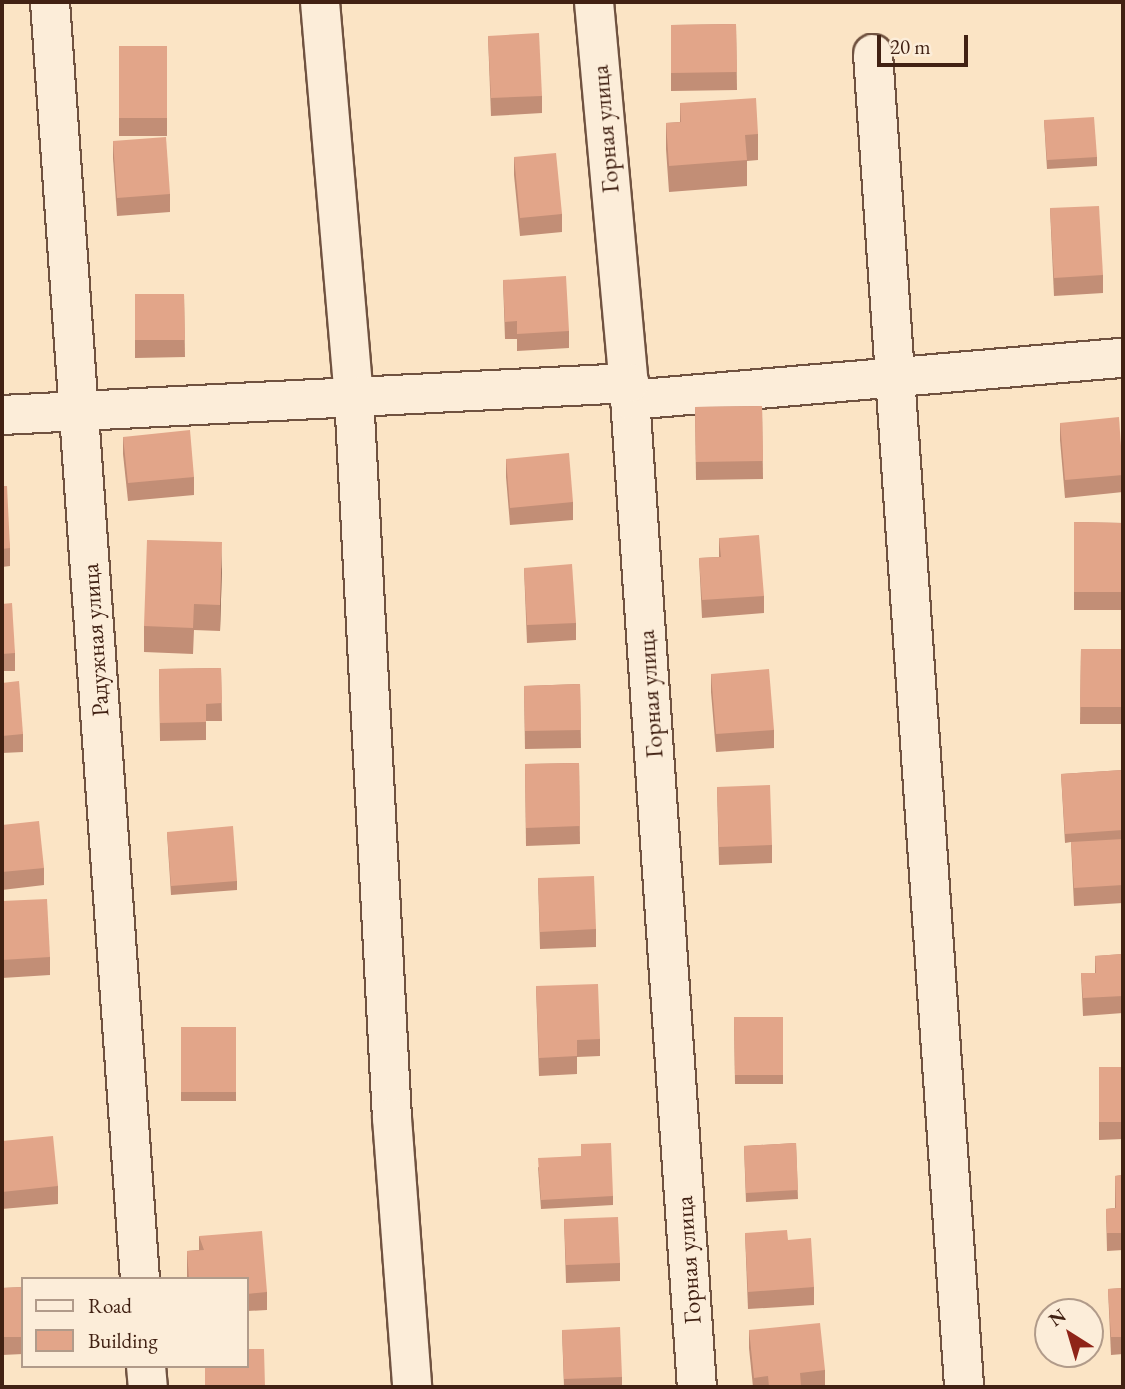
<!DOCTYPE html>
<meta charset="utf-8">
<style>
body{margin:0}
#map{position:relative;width:1125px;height:1389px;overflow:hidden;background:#fbe4c5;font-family:"EB Garamond",serif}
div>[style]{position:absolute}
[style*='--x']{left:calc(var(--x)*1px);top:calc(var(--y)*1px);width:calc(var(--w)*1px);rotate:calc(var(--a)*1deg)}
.roads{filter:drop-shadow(2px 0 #705240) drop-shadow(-2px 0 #705240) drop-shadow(0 2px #705240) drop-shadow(0 -2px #705240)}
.minor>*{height:38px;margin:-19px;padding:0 19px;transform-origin:19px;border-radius:19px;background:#fcedd9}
.wall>*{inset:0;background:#c28e76}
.shaded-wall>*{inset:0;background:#9e7460}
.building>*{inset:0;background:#e2a589}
span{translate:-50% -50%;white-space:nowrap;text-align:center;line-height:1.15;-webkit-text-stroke:5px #fcedd9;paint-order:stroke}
.street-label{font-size:24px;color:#412113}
.frame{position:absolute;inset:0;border:4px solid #412113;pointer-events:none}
.legend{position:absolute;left:21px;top:1277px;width:228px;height:91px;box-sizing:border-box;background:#fcedd9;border:2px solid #b19b8a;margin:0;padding:9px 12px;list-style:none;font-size:21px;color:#412113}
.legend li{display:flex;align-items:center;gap:14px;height:35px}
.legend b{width:35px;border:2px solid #b19b8a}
.north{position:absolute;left:1034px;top:1298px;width:70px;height:70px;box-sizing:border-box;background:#fcedd9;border:2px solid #b19b8a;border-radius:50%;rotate:323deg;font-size:19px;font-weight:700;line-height:28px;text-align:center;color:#412113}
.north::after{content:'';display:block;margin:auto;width:24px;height:32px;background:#8f2418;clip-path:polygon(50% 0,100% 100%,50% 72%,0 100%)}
.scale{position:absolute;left:877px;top:35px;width:91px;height:32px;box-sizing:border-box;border:4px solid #412113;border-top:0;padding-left:9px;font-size:21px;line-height:24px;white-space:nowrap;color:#412113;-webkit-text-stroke:5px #fcedd9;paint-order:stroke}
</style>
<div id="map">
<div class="roads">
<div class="minor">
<i style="--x:50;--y:2;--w:1280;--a:85.97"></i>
<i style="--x:320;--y:2;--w:395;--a:85.1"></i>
<i style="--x:354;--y:396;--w:723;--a:86.99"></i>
<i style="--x:392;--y:1118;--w:270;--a:85.7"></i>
<i style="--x:594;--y:2;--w:383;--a:84.8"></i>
<i style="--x:629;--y:383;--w:1006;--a:86.13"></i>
<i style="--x:873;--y:54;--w:1336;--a:86.09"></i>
<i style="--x:630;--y:400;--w:495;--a:-4.9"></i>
<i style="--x:2;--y:415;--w:628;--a:-2.92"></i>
<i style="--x:146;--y:1366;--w:21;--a:85"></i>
</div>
</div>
<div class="wall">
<i style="clip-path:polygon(683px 2px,703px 2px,683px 4px)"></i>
<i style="clip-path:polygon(736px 24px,737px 90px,671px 91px,671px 25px)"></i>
<i style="clip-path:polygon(488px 36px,542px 96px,542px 113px,491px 116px)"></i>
<i style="clip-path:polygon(119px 46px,167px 46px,167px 136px,119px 136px)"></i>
<i style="clip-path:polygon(680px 103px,758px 134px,758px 160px,747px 161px,747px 186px,669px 192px,666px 149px,666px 123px,680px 122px)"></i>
<i style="clip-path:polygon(1044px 120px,1097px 157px,1097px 166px,1047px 169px)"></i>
<i style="clip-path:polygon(113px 141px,170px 194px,170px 212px,117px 216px,113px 158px)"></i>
<i style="clip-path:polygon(514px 157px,562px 214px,562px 232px,520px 236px,514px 175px)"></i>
<i style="clip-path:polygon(1050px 208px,1103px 275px,1103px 293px,1054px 296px)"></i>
<i style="clip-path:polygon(503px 280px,569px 331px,569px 348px,517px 351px,517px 339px,505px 339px)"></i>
<i style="clip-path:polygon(135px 294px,184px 294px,185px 357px,135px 358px)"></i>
<i style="clip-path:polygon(762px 406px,763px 479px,696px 480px,695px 407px)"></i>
<i style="clip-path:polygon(1060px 423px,1123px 467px,1123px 492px,1065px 498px,1060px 440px)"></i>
<i style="clip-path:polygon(123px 437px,194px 477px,194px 495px,128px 501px,123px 454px)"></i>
<i style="clip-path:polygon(506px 459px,573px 502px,573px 520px,510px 525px,506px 477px)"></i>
<i style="clip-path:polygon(2px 486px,10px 548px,10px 566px,2px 567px)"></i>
<i style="clip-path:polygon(1074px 522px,1123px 523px,1123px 610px,1074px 610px)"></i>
<i style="clip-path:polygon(719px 538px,764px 596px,764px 613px,702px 618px,699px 558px,719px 557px)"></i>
<i style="clip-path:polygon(222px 568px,220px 631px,194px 630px,193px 654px,144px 652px,144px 626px)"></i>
<i style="clip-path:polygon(524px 568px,576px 623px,576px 640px,527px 643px)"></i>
<i style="clip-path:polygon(2px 604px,15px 653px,15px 671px,2px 671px)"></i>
<i style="clip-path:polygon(1081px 649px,1123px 649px,1123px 724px,1080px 724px)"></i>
<i style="clip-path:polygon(221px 668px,222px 721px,206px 721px,206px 740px,160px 741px,159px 669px)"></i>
<i style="clip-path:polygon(711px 674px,774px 730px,774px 748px,716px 752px,711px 692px)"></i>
<i style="clip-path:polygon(2px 683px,23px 734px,23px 752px,2px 753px)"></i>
<i style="clip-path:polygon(580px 684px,581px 748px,525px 749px,524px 686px)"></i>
<i style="clip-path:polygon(579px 763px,580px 844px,526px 846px,525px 764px)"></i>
<i style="clip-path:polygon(1123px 770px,1123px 903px,1074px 906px,1071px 842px,1065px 843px,1061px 774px)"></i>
<i style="clip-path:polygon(717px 787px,772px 845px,772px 863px,719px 865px)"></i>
<i style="clip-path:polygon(2px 825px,44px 868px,44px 885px,2px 890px)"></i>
<i style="clip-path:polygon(167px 832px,237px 881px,237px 890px,171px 895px)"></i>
<i style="clip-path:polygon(538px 878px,596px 929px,596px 947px,540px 949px)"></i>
<i style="clip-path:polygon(2px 901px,50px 957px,50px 975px,2px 978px)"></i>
<i style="clip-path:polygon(1123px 954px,1123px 1013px,1083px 1016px,1081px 973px,1095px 973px,1095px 956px)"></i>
<i style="clip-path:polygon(536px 986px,600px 1039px,600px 1056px,577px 1057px,577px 1074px,539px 1076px)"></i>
<i style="clip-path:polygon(734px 1017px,783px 1017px,783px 1084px,735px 1084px)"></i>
<i style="clip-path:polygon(181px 1027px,236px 1027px,236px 1101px,181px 1101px)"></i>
<i style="clip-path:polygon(1099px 1067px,1123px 1067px,1123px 1139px,1099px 1140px)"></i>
<i style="clip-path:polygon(2px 1141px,58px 1186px,58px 1204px,2px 1209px)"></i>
<i style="clip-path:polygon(796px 1143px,798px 1199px,746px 1202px,744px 1146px)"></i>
<i style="clip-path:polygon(538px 1167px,613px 1196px,613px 1205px,541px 1209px)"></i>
<i style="clip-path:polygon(1123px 1175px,1123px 1250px,1107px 1251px,1106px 1209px,1115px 1208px,1115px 1176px)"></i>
<i style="clip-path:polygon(564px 1219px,620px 1263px,620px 1281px,566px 1283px)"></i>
<i style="clip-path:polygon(745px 1233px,788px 1240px,814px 1287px,814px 1305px,748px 1309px)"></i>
<i style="clip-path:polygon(199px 1236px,267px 1292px,267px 1310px,247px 1311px,247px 1279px,187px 1279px,187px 1251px,199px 1250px)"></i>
<i style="clip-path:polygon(23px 1287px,23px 1354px,2px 1355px,2px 1288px)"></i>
<i style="clip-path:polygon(1123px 1288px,1123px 1354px,1111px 1355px,1108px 1289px)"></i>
<i style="clip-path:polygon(562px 1330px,622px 1377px,622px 1387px,564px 1387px)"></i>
<i style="clip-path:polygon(749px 1330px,825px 1370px,825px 1387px,753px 1387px,749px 1348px)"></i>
</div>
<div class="shaded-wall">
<i style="clip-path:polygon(222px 542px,222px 568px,220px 631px,220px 605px)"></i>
</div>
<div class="building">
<i style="clip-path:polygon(736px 24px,737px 72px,671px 73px,671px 25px)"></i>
<i style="clip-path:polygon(539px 33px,542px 96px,491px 98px,488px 36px)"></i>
<i style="clip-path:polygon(119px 46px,167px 46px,167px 118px,119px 118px)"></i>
<i style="clip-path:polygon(756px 98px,758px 134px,745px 135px,747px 160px,669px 166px,666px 123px,681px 122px,680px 103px)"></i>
<i style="clip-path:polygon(1094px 117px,1097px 157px,1047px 160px,1044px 120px)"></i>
<i style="clip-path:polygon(166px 137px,170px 194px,117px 198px,113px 141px)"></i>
<i style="clip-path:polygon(556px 153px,562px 214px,520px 218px,514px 157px)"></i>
<i style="clip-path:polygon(1099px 206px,1103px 275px,1054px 278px,1050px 208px)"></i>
<i style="clip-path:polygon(566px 276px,569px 331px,517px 334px,517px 321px,505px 322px,503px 280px)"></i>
<i style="clip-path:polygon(135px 294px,184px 294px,185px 340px,135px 340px)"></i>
<i style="clip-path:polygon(762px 406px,763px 461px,696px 462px,695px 407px)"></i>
<i style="clip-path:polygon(1119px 417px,1123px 475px,1065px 480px,1060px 423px)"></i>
<i style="clip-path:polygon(190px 430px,194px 477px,128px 483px,123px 437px)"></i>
<i style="clip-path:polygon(569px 453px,573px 502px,510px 508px,506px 459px)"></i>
<i style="clip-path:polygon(2px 486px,7px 486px,10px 548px,2px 549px)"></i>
<i style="clip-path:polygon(1074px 522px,1123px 523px,1123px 592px,1074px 592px)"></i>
<i style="clip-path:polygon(759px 535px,764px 596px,702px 600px,699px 558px,721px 557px,719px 538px)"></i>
<i style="clip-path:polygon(147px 540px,222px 542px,220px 605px,194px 604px,193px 628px,144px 626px)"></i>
<i style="clip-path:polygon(572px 564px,576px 623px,527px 625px,524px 568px)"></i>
<i style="clip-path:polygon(12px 603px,15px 653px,2px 654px,2px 604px)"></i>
<i style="clip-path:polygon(1081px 649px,1123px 649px,1123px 707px,1080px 707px)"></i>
<i style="clip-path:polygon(221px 668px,222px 703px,206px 704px,206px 722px,160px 723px,159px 669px)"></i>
<i style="clip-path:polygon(769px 669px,774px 730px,716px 734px,711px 674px)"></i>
<i style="clip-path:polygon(19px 681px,23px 734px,2px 736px,2px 683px)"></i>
<i style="clip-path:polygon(580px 684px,581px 730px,525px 731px,524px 686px)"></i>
<i style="clip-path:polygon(579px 763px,580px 826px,526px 828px,525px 764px)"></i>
<i style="clip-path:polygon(1123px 770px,1123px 830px,1065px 834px,1061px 774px)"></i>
<i style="clip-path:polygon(770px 785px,772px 845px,719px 847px,717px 787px)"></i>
<i style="clip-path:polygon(39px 821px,44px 868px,2px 872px,2px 825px)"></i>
<i style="clip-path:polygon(233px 826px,237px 881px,171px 886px,167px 832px)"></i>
<i style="clip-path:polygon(1123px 839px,1123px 885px,1074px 888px,1071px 842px)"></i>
<i style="clip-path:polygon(594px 876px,596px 929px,540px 932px,538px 878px)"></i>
<i style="clip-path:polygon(47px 899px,50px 957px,2px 960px,2px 901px)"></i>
<i style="clip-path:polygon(1123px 954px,1123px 996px,1083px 998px,1081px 973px,1096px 973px,1095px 956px)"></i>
<i style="clip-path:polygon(598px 984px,600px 1039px,577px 1040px,577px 1056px,539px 1058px,536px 986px)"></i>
<i style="clip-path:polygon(734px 1017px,783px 1017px,783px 1075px,735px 1075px)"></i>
<i style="clip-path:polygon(181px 1027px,236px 1027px,236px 1092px,181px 1092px)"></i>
<i style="clip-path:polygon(1099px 1067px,1123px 1067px,1123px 1122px,1099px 1122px)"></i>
<i style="clip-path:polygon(53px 1136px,58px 1186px,2px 1192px,2px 1141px)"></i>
<i style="clip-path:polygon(611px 1143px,613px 1196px,541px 1200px,538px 1158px,581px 1156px,581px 1144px)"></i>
<i style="clip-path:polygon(796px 1143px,798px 1190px,746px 1193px,744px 1146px)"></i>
<i style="clip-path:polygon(1123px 1175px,1123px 1233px,1107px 1233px,1106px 1209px,1116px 1208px,1115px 1176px)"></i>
<i style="clip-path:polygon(618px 1217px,620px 1263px,566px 1265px,564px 1219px)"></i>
<i style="clip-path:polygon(787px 1230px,788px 1240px,811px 1238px,814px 1287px,748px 1292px,745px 1233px)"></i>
<i style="clip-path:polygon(262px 1231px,267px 1292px,247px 1294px,247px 1279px,189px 1279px,187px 1251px,204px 1250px,199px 1236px)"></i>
<i style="clip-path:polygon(23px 1287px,23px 1337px,2px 1337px,2px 1288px)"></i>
<i style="clip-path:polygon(1123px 1288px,1123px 1337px,1111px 1337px,1108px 1289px)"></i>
<i style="clip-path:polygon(820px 1323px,825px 1370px,800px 1373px,801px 1385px,781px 1387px,769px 1387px,768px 1376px,754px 1378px,749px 1330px)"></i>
<i style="clip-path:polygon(620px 1327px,622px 1377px,564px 1379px,562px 1330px)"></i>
<i style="clip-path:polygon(247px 1349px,264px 1349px,265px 1387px,205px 1387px,205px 1366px,247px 1366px)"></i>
</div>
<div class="street-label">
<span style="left:605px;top:129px;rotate:-95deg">Горная улица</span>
<span style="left:95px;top:640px;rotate:-94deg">Радужная улица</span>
<span style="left:650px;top:694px;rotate:-94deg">Горная улица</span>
<span style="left:688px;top:1260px;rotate:-94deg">Горная улица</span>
</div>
<div class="frame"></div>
<ul class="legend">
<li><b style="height:9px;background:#fcedd9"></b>Road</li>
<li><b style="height:19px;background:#e2a589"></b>Building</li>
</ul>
<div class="north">N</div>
<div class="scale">20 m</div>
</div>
